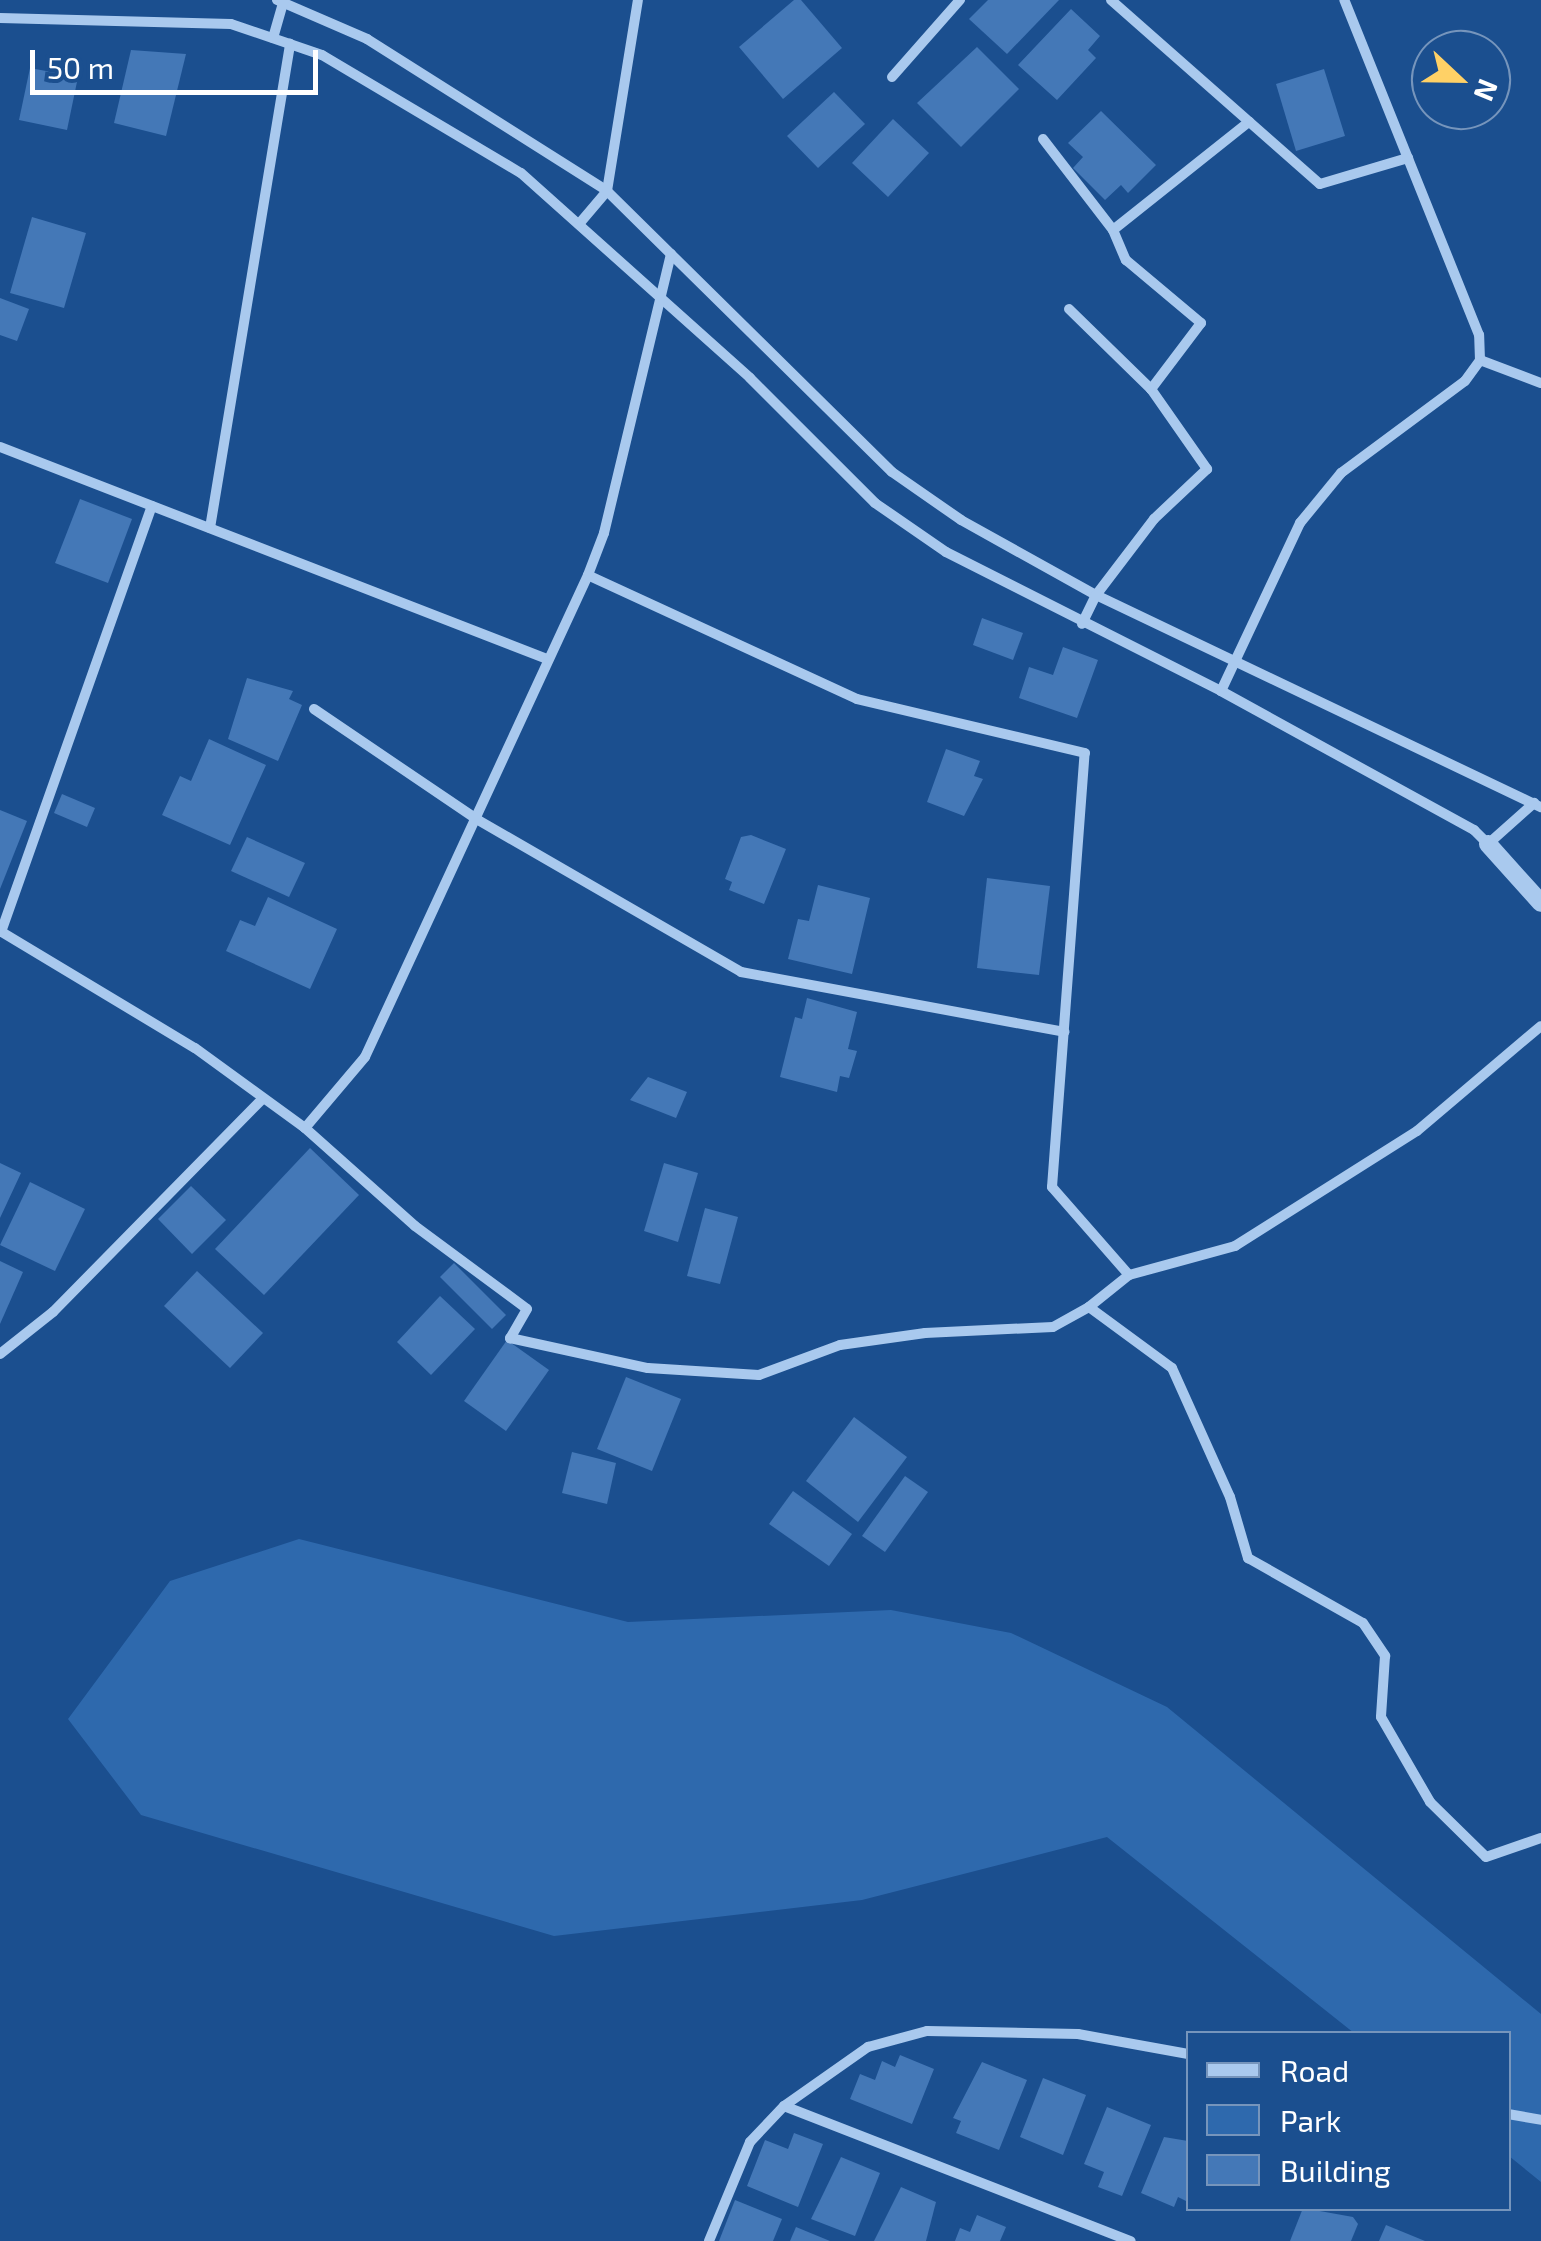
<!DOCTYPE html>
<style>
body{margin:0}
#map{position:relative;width:1541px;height:2241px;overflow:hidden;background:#1b4f8f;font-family:"Exo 2",sans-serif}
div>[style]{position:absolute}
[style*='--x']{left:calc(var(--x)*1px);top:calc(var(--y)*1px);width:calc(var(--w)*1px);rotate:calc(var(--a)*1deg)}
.green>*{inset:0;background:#2e69ad}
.building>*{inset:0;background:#4478b7}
.minor>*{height:10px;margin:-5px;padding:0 5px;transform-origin:5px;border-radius:5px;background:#a9c9ee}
.tertiary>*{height:18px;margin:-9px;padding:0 9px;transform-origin:9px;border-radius:9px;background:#a9c9ee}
span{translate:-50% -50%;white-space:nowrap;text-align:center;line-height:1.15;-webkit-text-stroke:8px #1b4f8f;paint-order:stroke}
.legend{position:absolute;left:1186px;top:2031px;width:325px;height:180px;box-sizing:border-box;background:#1b4f8f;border:2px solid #7695bc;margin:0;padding:12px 18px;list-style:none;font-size:30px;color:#fff}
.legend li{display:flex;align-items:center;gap:20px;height:50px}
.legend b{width:50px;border:2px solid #7695bc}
.north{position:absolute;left:1411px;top:30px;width:100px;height:100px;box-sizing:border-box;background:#1b4f8f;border:2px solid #7695bc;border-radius:50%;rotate:112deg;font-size:28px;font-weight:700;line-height:40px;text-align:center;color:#fff}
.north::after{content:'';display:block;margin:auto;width:35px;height:45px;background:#ffd166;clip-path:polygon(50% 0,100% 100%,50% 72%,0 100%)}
.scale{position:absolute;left:30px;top:50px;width:288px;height:45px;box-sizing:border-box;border:5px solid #fff;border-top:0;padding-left:12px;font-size:30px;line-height:35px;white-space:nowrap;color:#fff;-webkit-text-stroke:8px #1b4f8f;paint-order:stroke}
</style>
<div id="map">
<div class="green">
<i style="clip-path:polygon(299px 1539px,628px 1622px,891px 1610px,1011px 1633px,1167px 1707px,1541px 2014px,1541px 2182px,1509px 2156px,1508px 2034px,1354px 2033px,1107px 1837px,862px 1900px,554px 1936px,141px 1815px,68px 1719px,170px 1581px)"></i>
</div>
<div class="building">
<i style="clip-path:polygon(794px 0,801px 0,842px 48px,783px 99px,739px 47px)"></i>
<i style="clip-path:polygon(988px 0,1059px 0,1007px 54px,969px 19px)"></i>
<i style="clip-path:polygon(1071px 9px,1100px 36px,1088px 50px,1096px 58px,1057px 100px,1018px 65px)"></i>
<i style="clip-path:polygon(977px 47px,1019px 89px,961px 147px,917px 103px)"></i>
<i style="clip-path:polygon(131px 50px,186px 54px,166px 136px,114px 123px)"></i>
<i style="clip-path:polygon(30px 68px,78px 77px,67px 130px,19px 120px)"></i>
<i style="clip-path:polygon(1324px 69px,1345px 136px,1296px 151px,1276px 84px)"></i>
<i style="clip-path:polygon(834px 92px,865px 124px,818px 168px,787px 136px)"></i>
<i style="clip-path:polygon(1101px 111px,1156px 165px,1128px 193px,1121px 185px,1105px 200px,1073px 168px,1083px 157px,1068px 143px)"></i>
<i style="clip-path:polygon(893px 119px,929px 153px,888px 197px,852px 163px)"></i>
<i style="clip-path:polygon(32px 217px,86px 233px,64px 308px,10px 293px)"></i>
<i style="clip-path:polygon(0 298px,29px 309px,17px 341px,0 335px)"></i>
<i style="clip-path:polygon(80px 499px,132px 519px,108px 583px,55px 563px)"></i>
<i style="clip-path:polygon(982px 618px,1023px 633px,1013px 660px,973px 645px)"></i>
<i style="clip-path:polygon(1063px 647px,1098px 660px,1077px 718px,1019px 698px,1029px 667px,1053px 675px)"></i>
<i style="clip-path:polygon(247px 678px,293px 691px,289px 699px,302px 705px,278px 761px,228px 739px)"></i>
<i style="clip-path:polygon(209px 739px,266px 765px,230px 845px,162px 815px,180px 776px,191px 781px)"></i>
<i style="clip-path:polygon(946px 749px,980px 761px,974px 776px,983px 779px,964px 816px,927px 802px)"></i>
<i style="clip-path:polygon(62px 794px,95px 808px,87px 827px,54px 813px)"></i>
<i style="clip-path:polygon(0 810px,27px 821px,0 889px)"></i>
<i style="clip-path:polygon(751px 835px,786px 849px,764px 904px,729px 890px,732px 882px,725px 879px,741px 837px)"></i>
<i style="clip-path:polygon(247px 837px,305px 863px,289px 897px,231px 871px)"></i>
<i style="clip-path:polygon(987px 878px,1050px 886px,1039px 975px,977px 968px)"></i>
<i style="clip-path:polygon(818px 885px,870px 898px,852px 974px,788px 959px,798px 919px,809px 921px)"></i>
<i style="clip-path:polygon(268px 897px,337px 929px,310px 989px,226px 951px,240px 920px,255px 926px)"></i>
<i style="clip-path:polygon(807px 998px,857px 1012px,848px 1049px,857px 1051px,849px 1078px,840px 1076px,837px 1092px,780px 1077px,795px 1017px,802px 1019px)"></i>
<i style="clip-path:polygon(648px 1077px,687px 1092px,676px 1118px,630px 1100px)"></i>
<i style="clip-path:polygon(310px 1148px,359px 1195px,264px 1295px,215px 1249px)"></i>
<i style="clip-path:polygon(0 1163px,21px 1173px,0 1218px)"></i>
<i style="clip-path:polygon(664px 1163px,698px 1173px,678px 1242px,644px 1231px)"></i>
<i style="clip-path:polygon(30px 1182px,85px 1209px,55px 1271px,0 1245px)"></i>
<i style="clip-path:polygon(191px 1186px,226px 1220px,192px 1254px,158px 1219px)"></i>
<i style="clip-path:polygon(705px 1208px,738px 1217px,720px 1284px,687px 1276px)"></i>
<i style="clip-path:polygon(0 1261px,23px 1272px,0 1324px)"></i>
<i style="clip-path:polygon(454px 1263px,506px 1315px,492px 1329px,440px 1277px)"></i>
<i style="clip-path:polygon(197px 1271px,263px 1333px,230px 1368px,164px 1306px)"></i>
<i style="clip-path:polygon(440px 1296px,475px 1329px,431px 1375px,397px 1342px)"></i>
<i style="clip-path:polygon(507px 1340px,549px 1370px,506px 1431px,464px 1401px)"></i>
<i style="clip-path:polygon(626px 1377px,681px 1399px,652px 1471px,597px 1449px)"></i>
<i style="clip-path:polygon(854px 1417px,907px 1457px,858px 1522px,806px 1481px)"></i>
<i style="clip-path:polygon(572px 1452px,616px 1463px,607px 1504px,562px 1493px)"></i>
<i style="clip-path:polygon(905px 1476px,928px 1492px,885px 1552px,862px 1536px)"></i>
<i style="clip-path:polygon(793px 1491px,852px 1534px,829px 1566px,769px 1524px)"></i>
<i style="clip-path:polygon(900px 2055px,934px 2069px,912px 2124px,850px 2099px,860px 2074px,875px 2080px,882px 2061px,895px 2067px)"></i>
<i style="clip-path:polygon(982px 2062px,1027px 2080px,999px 2150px,956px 2133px,961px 2121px,953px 2118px)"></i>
<i style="clip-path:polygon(1043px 2078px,1086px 2095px,1063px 2155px,1020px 2137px)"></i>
<i style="clip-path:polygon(1107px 2107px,1151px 2125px,1122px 2196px,1098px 2187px,1104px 2172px,1084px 2164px)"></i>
<i style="clip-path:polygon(794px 2133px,823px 2144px,798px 2207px,747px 2186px,765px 2140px,788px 2149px)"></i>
<i style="clip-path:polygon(1164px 2137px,1188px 2141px,1188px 2202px,1178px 2197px,1174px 2207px,1141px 2193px)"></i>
<i style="clip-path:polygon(841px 2157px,880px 2173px,855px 2236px,811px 2219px)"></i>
<i style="clip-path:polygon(901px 2187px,936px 2202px,926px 2241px,874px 2241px)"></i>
<i style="clip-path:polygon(735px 2200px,782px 2219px,773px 2241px,719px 2241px)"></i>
<i style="clip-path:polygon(1303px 2208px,1353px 2217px,1358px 2224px,1351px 2241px,1290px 2241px)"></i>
<i style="clip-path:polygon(977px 2215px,1006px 2227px,1000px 2241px,955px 2241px,960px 2228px,970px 2232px)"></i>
<i style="clip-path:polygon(1386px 2225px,1425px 2241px,1379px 2241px)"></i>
<i style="clip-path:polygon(796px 2227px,830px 2241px,790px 2241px)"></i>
</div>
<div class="minor">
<i style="--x:277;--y:0;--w:98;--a:23.4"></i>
<i style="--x:367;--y:39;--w:284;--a:32.3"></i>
<i style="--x:607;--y:191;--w:400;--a:44.6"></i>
<i style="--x:892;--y:472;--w:84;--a:34.8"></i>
<i style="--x:961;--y:520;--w:154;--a:29.1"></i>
<i style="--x:1096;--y:595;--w:493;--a:25.5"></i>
<i style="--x:1111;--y:0;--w:278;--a:41.4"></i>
<i style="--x:1320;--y:184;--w:92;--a:-16.5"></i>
<i style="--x:0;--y:18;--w:231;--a:1.5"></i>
<i style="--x:231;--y:24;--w:96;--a:18.8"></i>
<i style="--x:322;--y:55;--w:231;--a:30.7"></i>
<i style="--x:521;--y:173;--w:307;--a:41.8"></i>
<i style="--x:750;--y:378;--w:177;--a:45"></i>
<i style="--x:875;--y:503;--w:86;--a:34.6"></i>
<i style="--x:946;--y:552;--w:308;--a:26.8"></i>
<i style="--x:1221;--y:691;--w:289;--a:28.8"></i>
<i style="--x:1474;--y:830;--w:20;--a:45"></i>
<i style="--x:1488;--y:844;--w:62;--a:-41.7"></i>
<i style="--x:273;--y:38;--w:37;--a:-74"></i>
<i style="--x:892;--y:77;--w:103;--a:-48.6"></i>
<i style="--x:1043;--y:139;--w:115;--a:52.4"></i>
<i style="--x:1113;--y:230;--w:33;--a:67"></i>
<i style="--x:1126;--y:260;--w:98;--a:40"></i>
<i style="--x:1201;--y:323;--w:83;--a:127.1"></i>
<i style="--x:579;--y:224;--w:43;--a:-49.7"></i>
<i style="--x:607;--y:191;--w:193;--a:-80.8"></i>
<i style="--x:1113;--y:230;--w:174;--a:-38.5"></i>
<i style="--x:1069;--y:309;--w:115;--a:44.3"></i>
<i style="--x:1151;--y:389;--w:98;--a:55"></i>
<i style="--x:1207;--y:469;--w:73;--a:136.7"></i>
<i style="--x:1154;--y:519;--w:96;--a:127.3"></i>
<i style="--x:1096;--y:595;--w:32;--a:116"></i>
<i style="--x:1480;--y:360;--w:65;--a:20.7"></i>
<i style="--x:0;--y:447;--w:587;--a:21.18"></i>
<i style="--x:210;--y:528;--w:491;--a:-80.6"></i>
<i style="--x:1221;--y:691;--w:186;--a:-64.8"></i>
<i style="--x:1300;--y:523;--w:65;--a:-50.6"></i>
<i style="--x:1341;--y:473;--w:154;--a:-36.6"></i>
<i style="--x:1465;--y:381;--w:26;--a:-54"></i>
<i style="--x:1480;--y:360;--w:25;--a:-92"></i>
<i style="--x:1479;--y:335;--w:361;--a:-111.9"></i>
<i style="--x:314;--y:709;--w:198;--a:34.1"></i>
<i style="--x:478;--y:820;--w:304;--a:30"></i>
<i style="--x:741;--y:972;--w:329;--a:10.5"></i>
<i style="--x:0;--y:931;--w:227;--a:31"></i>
<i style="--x:195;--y:1048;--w:136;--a:36"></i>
<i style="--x:305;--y:1128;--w:147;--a:41.7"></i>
<i style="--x:415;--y:1226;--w:139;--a:36.5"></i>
<i style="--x:527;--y:1309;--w:34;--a:120"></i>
<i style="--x:510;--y:1338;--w:141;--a:12.3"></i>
<i style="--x:648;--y:1368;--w:111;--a:3.6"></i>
<i style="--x:759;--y:1375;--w:86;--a:-20.3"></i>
<i style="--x:840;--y:1345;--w:86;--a:-8"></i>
<i style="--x:925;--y:1333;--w:128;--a:-2.7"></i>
<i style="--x:1053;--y:1327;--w:41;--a:-29.1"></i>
<i style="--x:1089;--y:1307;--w:51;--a:-38.7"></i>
<i style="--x:1129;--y:1275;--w:117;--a:-131.2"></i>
<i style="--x:1052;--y:1187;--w:435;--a:-85.7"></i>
<i style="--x:1085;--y:753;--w:234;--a:-166.7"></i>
<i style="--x:857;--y:699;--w:296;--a:-155.3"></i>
<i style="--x:1;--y:932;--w:452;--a:-70.5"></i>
<i style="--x:305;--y:1128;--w:93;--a:-49.8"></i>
<i style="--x:365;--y:1057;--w:531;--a:-65.17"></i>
<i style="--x:588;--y:575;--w:45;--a:-69.1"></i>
<i style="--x:604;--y:533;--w:287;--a:-76.5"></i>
<i style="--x:1129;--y:1275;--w:110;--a:-15.3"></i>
<i style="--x:1235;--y:1246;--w:215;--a:-32.3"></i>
<i style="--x:1417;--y:1131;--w:162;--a:-40.3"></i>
<i style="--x:1089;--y:1307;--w:103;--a:36.3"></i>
<i style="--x:1172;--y:1368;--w:141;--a:65.8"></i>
<i style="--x:1230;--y:1497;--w:64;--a:73.6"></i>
<i style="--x:1248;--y:1558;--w:132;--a:29.5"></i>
<i style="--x:1363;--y:1623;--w:40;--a:56"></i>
<i style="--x:1385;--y:1656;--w:61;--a:93.8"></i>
<i style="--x:1381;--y:1717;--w:98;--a:60"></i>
<i style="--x:1430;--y:1802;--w:78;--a:44.5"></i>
<i style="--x:1486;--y:1857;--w:58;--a:-19.1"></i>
<i style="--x:0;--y:1354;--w:68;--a:-38.4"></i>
<i style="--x:53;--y:1312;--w:297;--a:-45.5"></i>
<i style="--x:784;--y:2106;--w:372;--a:21.3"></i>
<i style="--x:1508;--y:2114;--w:34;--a:10"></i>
<i style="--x:709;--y:2241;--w:107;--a:-67.5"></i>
<i style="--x:750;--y:2142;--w:50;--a:-46.6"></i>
<i style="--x:784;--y:2106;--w:103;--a:-35.1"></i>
<i style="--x:868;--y:2047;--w:61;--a:-15.2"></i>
<i style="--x:927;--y:2031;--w:151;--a:1.1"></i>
<i style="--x:1078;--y:2034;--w:112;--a:10.3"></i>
</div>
<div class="tertiary">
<i style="--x:1488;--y:844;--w:79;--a:48.1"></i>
</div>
<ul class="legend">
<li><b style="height:12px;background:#a9c9ee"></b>Road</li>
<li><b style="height:28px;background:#2e69ad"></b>Park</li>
<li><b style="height:28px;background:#4478b7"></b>Building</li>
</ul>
<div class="north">N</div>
<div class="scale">50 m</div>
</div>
